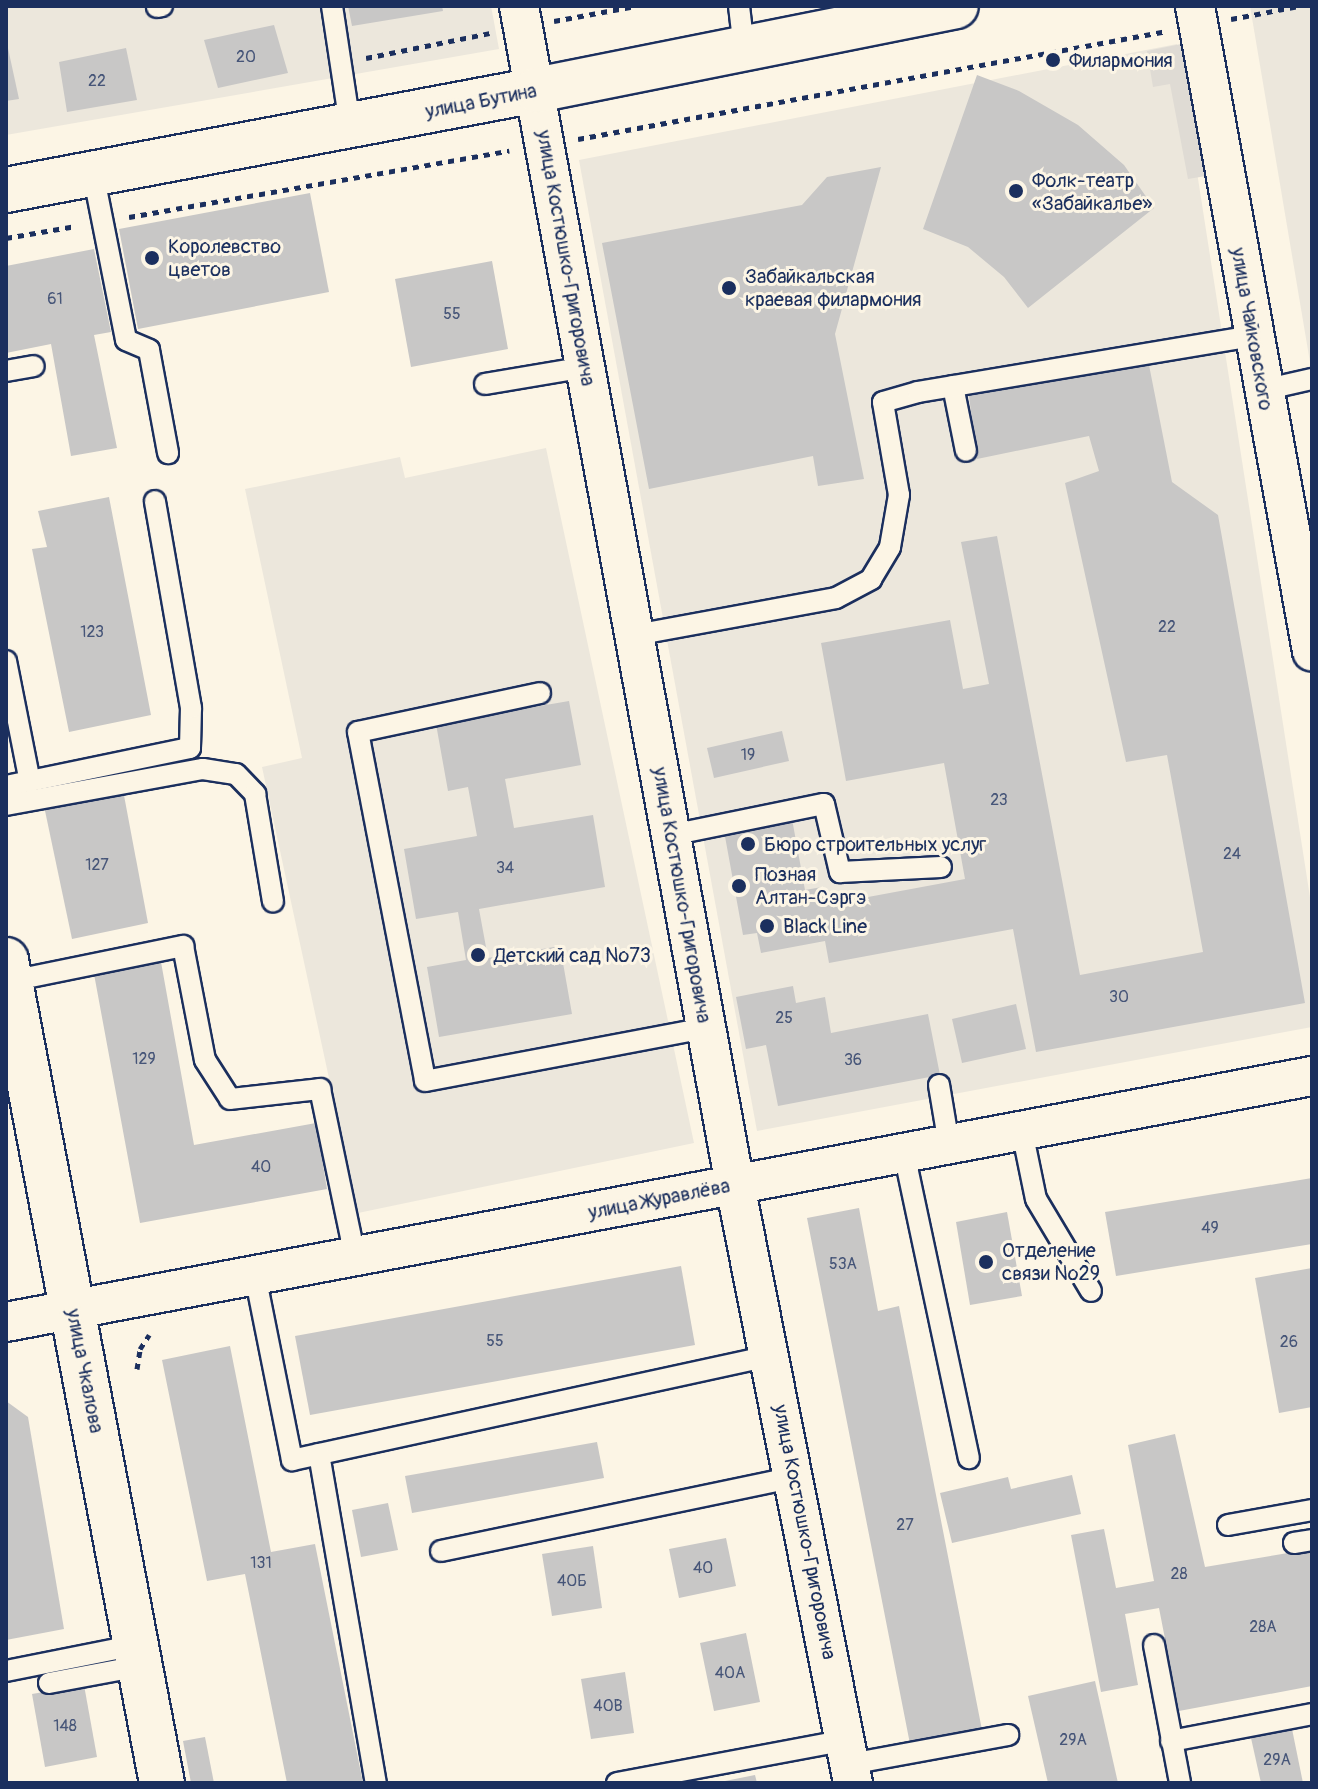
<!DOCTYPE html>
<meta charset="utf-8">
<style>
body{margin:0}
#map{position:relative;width:1318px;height:1789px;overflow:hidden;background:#fcf5e5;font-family:Pangolin,sans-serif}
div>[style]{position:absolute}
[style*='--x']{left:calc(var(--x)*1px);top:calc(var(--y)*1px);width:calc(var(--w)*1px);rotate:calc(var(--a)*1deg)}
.built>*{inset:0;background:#ece7dc}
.green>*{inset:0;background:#dfdbd4}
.building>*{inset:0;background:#c8c7c6}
.path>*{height:5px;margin-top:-2.5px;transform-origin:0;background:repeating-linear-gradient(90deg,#1b2f5e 0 6px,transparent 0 12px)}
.roads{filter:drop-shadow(2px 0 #1b2f5e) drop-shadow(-2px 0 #1b2f5e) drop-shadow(0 2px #1b2f5e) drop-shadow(0 -2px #1b2f5e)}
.service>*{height:20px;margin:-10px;padding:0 10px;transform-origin:10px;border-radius:10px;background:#fcf5e5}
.minor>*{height:38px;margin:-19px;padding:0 19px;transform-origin:19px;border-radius:19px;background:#fcf5e5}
.secondary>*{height:44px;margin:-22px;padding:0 22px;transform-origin:22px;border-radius:22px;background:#fcf5e5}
.dots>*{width:22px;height:22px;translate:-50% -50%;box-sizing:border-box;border:4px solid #fcf5e5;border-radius:50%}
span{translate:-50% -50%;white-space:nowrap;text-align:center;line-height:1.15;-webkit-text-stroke:6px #fcf5e5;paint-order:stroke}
.number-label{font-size:16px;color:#465578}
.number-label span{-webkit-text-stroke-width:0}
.poi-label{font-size:20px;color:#1b2f5e}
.left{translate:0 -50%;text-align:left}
.street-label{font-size:20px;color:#1b2f5e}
.frame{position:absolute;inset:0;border:8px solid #1b2f5e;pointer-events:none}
</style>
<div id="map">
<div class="built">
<i style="clip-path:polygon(6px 6px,491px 6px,499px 49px,6px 135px)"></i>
<i style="clip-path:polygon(1250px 6px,1312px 6px,1312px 374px)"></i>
<i style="clip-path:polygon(1177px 44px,1312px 910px,1312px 1027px,757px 1131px,579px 160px)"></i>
<i style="clip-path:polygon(546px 448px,694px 1143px,358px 1213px,262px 767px,302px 758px,245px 489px,400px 457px,405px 478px)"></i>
</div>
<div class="green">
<i style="clip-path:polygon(1181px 44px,1206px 176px,1188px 179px,1170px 84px,1153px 87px,1147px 51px)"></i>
</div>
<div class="building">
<i style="clip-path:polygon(348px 6px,442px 6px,443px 11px,352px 26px)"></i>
<i style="clip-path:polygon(274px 25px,288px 73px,218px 88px,204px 40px)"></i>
<i style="clip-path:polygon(6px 39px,19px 99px,6px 101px)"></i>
<i style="clip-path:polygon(126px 48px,137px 100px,67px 112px,59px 62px)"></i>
<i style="clip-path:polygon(977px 75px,1019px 91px,1078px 125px,1124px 165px,1154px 208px,1028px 308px,1004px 277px,968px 247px,923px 229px)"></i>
<i style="clip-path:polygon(881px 167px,835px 334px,864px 479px,818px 486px,813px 456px,649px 489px,602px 243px,802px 205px,827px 177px)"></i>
<i style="clip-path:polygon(310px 193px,329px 292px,138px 329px,119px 229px)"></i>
<i style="clip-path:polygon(94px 249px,111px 332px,94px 335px,117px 448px,71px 456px,51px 344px,6px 353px,6px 266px)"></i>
<i style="clip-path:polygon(492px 261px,508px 349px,411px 367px,395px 279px)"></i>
<i style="clip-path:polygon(1149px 365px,1172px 482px,1218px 515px,1305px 1003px,1036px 1052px,1013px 929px,829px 963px,825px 941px,761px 953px,757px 933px,743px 935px,724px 831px,792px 819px,805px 890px,822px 887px,825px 905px,965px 879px,944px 763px,846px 781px,821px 643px,950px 620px,963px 689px,989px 684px,961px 542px,997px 536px,1080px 975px,1203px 952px,1167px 755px,1126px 762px,1065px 483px,1099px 471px,1089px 436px,977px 459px,969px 396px)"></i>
<i style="clip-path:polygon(109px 497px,151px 715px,69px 732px,32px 549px,47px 547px,38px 511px)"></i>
<i style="clip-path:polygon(569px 701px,581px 765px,505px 779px,514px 828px,593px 815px,605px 887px,479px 909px,488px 958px,560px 946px,572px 1014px,439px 1037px,427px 967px,466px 960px,458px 912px,416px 919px,404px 849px,477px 836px,468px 787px,448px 791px,436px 724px)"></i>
<i style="clip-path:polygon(782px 731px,789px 761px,714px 778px,707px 748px)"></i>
<i style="clip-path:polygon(123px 790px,148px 923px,72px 939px,44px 806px)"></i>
<i style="clip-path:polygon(161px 962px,194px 1145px,316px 1123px,327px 1189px,140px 1223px,94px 974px)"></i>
<i style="clip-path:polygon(793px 986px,796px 1003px,825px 997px,831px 1033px,928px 1014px,940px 1075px,778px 1106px,766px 1045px,746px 1049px,736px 997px)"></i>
<i style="clip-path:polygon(1016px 1004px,1026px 1049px,962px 1063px,952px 1019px)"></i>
<i style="clip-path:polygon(1312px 1178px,1312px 1244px,1116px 1276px,1105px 1212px)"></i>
<i style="clip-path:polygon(859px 1208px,878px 1311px,899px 1306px,982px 1730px,910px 1744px,807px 1218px)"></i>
<i style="clip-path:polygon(1007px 1212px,1022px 1296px,970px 1305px,956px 1222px)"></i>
<i style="clip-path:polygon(681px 1266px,695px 1345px,310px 1415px,295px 1336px)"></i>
<i style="clip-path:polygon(1312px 1268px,1312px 1407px,1279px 1413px,1255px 1278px)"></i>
<i style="clip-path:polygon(230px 1346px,271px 1552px,315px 1544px,363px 1783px,287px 1783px,245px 1574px,207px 1581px,162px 1360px)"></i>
<i style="clip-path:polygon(6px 1401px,28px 1417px,64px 1629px,6px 1640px)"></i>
<i style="clip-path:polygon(1175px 1434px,1205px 1567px,1312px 1549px,1312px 1686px,1179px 1711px,1159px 1608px,1125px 1614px,1138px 1685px,1101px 1692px,1071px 1535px,1104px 1529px,1116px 1588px,1154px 1581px,1128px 1445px)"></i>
<i style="clip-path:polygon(597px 1442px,604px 1478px,412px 1513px,405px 1476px)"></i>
<i style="clip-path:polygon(1072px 1475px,1081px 1514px,952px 1543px,940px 1493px,1008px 1477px,1011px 1489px)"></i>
<i style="clip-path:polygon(388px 1503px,398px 1550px,361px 1557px,352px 1510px)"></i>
<i style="clip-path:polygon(726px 1538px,736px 1586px,679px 1598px,669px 1549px)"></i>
<i style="clip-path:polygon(593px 1546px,602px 1608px,552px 1616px,542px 1554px)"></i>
<i style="clip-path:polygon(746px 1633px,760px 1702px,714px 1711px,700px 1643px)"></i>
<i style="clip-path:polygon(625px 1672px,634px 1733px,591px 1739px,581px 1679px)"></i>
<i style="clip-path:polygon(1095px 1681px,1118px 1783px,1048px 1783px,1028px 1696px)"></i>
<i style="clip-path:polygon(84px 1685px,97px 1757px,45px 1767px,32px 1694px)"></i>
<i style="clip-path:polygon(1292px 1729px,1303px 1783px,1261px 1783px,1251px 1738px)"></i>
<i style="clip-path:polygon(205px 1737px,214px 1783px,191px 1783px,183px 1741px)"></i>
<i style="clip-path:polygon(755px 1775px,757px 1783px,720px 1783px,720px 1782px)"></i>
</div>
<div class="path">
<i style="--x:1231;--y:19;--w:69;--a:-10.8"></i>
<i style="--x:554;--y:21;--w:83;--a:-10.4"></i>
<i style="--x:366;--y:58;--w:126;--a:-11.4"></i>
<i style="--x:578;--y:139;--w:599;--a:-10.39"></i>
<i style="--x:129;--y:217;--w:386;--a:-9.9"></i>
<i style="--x:6;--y:238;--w:71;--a:-9.7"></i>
<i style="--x:137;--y:1369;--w:20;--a:-81"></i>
<i style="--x:140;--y:1349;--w:17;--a:-57"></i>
</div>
<div class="roads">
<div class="service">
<i style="--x:332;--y:6;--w:120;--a:81.4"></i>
<i style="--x:739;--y:6;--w:43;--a:83.4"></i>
<i style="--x:157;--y:7;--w:5;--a:-11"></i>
<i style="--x:93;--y:173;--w:170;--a:78.8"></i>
<i style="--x:126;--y:340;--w:25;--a:23"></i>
<i style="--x:149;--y:350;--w:105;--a:79.5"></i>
<i style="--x:6;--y:371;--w:28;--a:-10"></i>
<i style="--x:485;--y:384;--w:102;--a:-9.6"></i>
<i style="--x:953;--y:386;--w:66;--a:78.7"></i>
<i style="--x:1263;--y:390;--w:50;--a:-12.7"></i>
<i style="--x:635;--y:635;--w:204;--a:-10.4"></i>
<i style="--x:836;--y:598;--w:40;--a:-28"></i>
<i style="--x:871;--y:579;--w:37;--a:-59"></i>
<i style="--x:890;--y:547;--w:53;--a:-80.2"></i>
<i style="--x:899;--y:495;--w:94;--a:-99.8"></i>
<i style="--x:883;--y:402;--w:36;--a:-16"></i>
<i style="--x:918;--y:392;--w:339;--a:-9.5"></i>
<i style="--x:6;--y:661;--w:123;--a:78.8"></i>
<i style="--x:540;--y:693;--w:186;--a:167.9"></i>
<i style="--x:358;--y:732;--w:355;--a:79.1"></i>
<i style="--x:425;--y:1081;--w:286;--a:-10.7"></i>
<i style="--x:6;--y:786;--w:188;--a:-11.7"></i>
<i style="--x:190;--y:748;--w:40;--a:-88.6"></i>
<i style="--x:191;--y:708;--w:210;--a:-99.9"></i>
<i style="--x:6;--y:805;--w:200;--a:-10.4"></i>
<i style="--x:203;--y:769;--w:33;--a:9"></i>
<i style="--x:236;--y:774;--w:28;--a:46"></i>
<i style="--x:255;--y:794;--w:109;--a:80.5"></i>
<i style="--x:671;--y:835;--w:156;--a:-11.5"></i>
<i style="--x:824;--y:804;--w:70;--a:76.8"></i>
<i style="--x:840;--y:872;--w:101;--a:-2.8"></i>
<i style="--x:11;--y:981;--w:176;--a:-11.5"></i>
<i style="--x:183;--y:946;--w:116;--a:79.1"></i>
<i style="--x:205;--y:1060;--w:46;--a:57.3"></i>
<i style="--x:230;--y:1099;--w:91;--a:-6.3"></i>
<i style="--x:320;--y:1089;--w:171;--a:78.2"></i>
<i style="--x:939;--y:1085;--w:61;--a:80.5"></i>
<i style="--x:1022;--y:1131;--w:69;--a:78.4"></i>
<i style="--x:1036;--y:1199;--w:107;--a:59.1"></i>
<i style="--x:904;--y:1153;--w:312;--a:78"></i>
<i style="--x:255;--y:1275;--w:189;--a:78.7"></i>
<i style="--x:292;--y:1460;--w:488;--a:-12.3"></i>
<i style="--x:319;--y:1454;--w:334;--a:80.2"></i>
<i style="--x:1228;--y:1525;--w:85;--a:-10.1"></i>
<i style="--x:1294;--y:1543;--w:18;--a:-9"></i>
<i style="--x:441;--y:1551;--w:361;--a:-11.8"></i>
<i style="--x:1154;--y:1645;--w:140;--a:79.3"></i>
<i style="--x:6;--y:1671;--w:133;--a:-11.3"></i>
<i style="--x:49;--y:1683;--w:93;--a:-10.6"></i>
<i style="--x:1171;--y:1741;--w:144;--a:-10.8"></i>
<i style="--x:850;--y:1764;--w:161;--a:-10.4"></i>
<i style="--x:617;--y:1783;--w:233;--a:-10.6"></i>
</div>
<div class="minor">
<i style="--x:519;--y:6;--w:1199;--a:79.62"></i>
<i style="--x:735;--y:1185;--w:610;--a:78.84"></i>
<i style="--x:1195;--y:6;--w:656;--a:79.72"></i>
<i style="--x:6;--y:1322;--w:1329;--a:-10.67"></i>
</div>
<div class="secondary">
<i style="--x:6;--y:190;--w:539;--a:-10.68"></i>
<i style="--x:536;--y:90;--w:428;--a:-11.3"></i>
<i style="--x:6;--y:960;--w:838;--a:79.27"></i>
</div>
</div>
<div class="dots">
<i style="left:1053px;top:60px;background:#1b2f5e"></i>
<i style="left:1016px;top:191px;background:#1b2f5e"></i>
<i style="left:152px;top:258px;background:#1b2f5e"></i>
<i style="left:729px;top:288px;background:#1b2f5e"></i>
<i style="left:748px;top:844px;background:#1b2f5e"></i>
<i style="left:739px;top:886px;background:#1b2f5e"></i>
<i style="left:767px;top:926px;background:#1b2f5e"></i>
<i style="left:478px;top:955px;background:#1b2f5e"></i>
<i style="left:986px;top:1262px;background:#1b2f5e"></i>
</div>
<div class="number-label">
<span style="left:246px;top:57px">20</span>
<span style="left:97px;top:81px">22</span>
<span style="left:55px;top:299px">61</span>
<span style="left:452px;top:314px">55</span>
<span style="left:1167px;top:627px">22</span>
<span style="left:92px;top:632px">123</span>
<span style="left:748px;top:755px">19</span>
<span style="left:999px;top:800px">23</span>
<span style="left:1232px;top:854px">24</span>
<span style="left:97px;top:865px">127</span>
<span style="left:505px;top:868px">34</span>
<span style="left:1119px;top:997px">30</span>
<span style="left:784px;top:1018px">25</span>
<span style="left:144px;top:1059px">129</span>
<span style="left:853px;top:1060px">36</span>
<span style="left:261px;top:1167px">40</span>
<span style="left:1210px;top:1228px">49</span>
<span style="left:843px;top:1264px">53А</span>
<span style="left:495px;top:1341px">55</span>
<span style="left:1289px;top:1342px">26</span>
<span style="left:905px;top:1525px">27</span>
<span style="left:261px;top:1563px">131</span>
<span style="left:703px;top:1568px">40</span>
<span style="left:1179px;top:1574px">28</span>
<span style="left:572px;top:1581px">40Б</span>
<span style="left:1263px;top:1627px">28А</span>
<span style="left:730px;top:1673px">40А</span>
<span style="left:608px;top:1706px">40В</span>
<span style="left:65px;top:1726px">148</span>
<span style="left:1073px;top:1740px">29А</span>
<span style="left:1277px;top:1760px">29А</span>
</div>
<div class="poi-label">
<span class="left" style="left:1069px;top:60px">Филармония</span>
<span class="left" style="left:1032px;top:192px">Фолк-театр<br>«Забайкалье»</span>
<span class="left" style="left:168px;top:258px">Королевство<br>цветов</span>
<span class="left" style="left:745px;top:288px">Забайкальская<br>краевая филармония</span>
<span class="left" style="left:764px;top:844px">Бюро строительных услуг</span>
<span class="left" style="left:755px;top:886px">Позная<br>Алтан-Сэргэ</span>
<span class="left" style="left:783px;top:926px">Black Line</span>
<span class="left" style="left:494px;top:955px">Детский сад №73</span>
<span class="left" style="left:1002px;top:1262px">Отделение<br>связи №29</span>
</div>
<div class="street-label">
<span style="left:481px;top:101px;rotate:-11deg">улица Бутина</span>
<span style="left:566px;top:258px;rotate:80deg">улица Костюшко-Григоровича</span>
<span style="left:1252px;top:329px;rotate:80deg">улица Чайковского</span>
<span style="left:682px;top:895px;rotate:80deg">улица Костюшко-Григоровича</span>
<span style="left:659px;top:1199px;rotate:-11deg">улица Журавлёва</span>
<span style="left:85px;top:1371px;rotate:79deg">улица Чкалова</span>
<span style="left:805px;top:1532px;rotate:79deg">улица Костюшко-Григоровича</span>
</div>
<div class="frame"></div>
</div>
